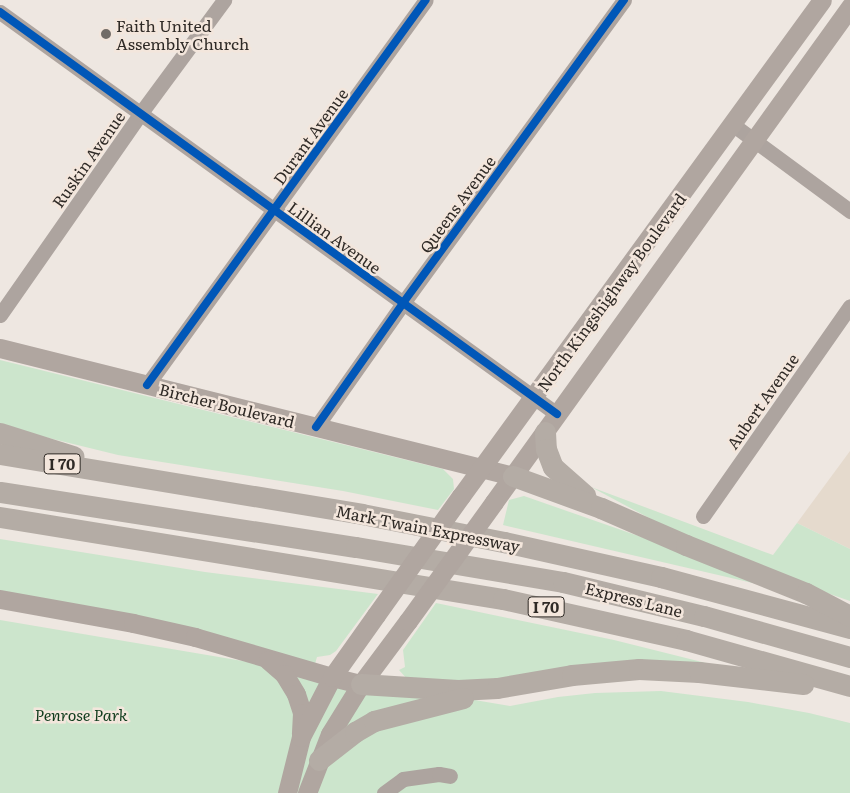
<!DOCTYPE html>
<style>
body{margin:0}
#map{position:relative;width:850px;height:793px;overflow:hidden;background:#eee7e1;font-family:Literata,serif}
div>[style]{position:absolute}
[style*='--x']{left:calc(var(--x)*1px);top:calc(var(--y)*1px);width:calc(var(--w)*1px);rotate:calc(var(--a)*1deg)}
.industrial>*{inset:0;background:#e5dacd}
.green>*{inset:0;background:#cce5cc}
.minor>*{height:15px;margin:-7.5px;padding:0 7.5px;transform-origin:7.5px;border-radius:7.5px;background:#ada49f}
.major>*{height:19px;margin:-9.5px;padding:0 9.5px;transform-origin:9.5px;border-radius:9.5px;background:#b0a6a0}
.highway>*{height:21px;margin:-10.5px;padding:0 10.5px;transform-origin:10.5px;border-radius:10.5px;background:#b4aca5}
.major-bridge>*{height:19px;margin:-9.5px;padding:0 9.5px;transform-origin:9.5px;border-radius:9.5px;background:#b0a6a0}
.cycleway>*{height:8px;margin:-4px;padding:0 4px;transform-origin:4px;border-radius:4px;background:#0057b8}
.dots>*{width:14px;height:14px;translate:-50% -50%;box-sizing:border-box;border:2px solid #f3e6dc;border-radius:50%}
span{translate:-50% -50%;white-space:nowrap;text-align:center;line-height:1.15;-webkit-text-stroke:5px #f3e6dc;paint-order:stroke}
.shield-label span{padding:1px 4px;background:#f3e6dc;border:1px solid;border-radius:4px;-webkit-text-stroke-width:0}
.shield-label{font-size:15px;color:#2f2a26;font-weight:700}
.poi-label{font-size:16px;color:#2f2a26}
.left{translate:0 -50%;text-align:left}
.street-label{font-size:16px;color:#2f2a26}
.park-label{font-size:16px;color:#0f3b1c;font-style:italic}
</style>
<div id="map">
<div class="industrial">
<i style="clip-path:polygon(850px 451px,850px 549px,797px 523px)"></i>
</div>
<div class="green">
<i style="clip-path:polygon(0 360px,443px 469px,453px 479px,454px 489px,438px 510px,343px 491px,118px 455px,4px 427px,0 426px)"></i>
<i style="clip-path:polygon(591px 487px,773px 555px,797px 523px,850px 549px,850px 601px,778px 576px,681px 535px)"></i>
<i style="clip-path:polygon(524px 496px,713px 562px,757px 584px,503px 525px,509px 500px)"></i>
<i style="clip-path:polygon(0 539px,205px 572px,378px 594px,336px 651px,330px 655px,317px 657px,315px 664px,0 593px)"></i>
<i style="clip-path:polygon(436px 603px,614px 640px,706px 663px,495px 681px,408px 680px,399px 670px,405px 667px,403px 650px)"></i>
<i style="clip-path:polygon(0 620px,510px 706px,558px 697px,595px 693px,661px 691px,748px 702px,809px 713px,850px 723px,850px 793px,0 793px)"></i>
</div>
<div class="minor">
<i style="--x:0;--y:12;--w:687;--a:35.82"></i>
<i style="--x:732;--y:124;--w:147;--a:36.4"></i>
<i style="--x:0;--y:315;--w:245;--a:-55.1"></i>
<i style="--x:140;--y:114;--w:142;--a:-53.6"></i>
<i style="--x:147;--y:385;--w:475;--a:-54.1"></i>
<i style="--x:316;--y:427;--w:151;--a:-54.9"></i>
<i style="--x:403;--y:303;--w:375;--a:-53.9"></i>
<i style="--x:703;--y:516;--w:256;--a:-55"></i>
<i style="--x:384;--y:793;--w:24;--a:-36"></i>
<i style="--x:403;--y:779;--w:36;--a:-8"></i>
<i style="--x:439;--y:774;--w:11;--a:10"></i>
</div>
<div class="major">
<i style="--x:0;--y:348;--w:529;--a:14.01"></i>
<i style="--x:461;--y:496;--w:613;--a:-53.95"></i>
<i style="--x:494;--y:502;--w:610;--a:-54.28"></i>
<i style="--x:0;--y:599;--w:135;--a:10.2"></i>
<i style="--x:133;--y:623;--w:64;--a:12.7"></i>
<i style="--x:195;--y:637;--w:143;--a:16.3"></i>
<i style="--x:332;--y:677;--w:30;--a:14"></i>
<i style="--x:268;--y:660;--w:21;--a:41"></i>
<i style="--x:284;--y:674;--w:23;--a:59"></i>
<i style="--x:296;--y:694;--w:20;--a:72"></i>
<i style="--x:302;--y:713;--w:21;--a:93"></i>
<i style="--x:287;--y:793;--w:58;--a:-76"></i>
<i style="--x:301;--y:737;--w:68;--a:-62.7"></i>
<i style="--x:332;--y:677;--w:76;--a:-54.6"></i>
<i style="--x:307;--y:793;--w:63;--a:-68.7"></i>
<i style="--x:330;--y:734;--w:59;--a:-58.2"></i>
<i style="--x:361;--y:684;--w:79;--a:-53.3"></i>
</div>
<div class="highway">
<i style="--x:545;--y:432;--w:17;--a:87"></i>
<i style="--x:546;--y:449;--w:19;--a:69"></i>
<i style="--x:553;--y:467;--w:43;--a:41.2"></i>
<i style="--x:0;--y:433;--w:77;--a:17.5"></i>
<i style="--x:0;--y:454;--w:367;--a:9.4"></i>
<i style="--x:362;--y:514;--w:145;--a:11.2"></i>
<i style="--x:504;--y:542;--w:161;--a:12.6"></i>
<i style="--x:661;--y:577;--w:196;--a:15.1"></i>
<i style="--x:513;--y:476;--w:94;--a:20"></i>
<i style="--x:601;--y:508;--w:93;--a:23.5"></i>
<i style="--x:686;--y:545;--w:129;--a:21.8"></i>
<i style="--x:806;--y:593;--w:50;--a:27.6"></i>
<i style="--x:0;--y:492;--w:360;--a:8.8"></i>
<i style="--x:356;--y:547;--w:210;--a:9.6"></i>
<i style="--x:563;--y:582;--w:145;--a:13.6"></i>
<i style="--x:704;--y:616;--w:152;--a:15.7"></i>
<i style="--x:0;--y:517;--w:510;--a:9.26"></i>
<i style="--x:503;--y:599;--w:188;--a:12.6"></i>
<i style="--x:686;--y:640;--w:170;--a:15.7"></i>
<i style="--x:361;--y:684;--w:97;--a:3.5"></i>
<i style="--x:458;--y:690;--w:39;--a:-3"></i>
<i style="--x:497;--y:688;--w:76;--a:-9.8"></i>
<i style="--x:572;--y:675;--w:67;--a:-5.1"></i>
<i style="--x:639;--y:669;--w:60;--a:2.9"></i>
<i style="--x:699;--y:672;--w:105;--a:6.6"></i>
<i style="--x:319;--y:760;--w:46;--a:-37.9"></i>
<i style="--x:355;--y:732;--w:22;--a:-30"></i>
<i style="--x:374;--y:721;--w:92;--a:-14.5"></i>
</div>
<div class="major-bridge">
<i style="--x:376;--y:615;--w:146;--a:-54.5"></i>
<i style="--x:408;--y:621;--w:147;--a:-54.1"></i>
</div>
<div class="cycleway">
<i style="--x:0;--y:12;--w:687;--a:35.82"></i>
<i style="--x:147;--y:385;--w:475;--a:-54.1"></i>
<i style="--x:316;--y:427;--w:151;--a:-54.9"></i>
<i style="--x:403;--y:303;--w:375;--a:-53.9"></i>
</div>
<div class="dots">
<i style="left:106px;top:34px;background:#726c67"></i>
</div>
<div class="shield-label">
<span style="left:62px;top:464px">I 70</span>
<span style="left:546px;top:607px">I 70</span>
</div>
<div class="poi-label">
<span class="left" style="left:116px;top:34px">Faith United<br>Assembly Church</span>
</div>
<div class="street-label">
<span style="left:310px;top:136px;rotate:-54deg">Durant Avenue</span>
<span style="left:88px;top:159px;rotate:-55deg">Ruskin Avenue</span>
<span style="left:457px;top:204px;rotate:-54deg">Queens Avenue</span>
<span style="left:335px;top:237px;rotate:36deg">Lillian Avenue</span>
<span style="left:611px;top:292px;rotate:-54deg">North Kingshighway Boulevard</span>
<span style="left:762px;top:401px;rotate:-55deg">Aubert Avenue</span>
<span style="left:227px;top:405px;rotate:14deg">Bircher Boulevard</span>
<span style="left:428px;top:528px;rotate:11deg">Mark Twain Expressway</span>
<span style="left:634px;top:599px;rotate:14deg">Express Lane</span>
</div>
<div class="park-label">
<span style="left:81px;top:714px">Penrose Park</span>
</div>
</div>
